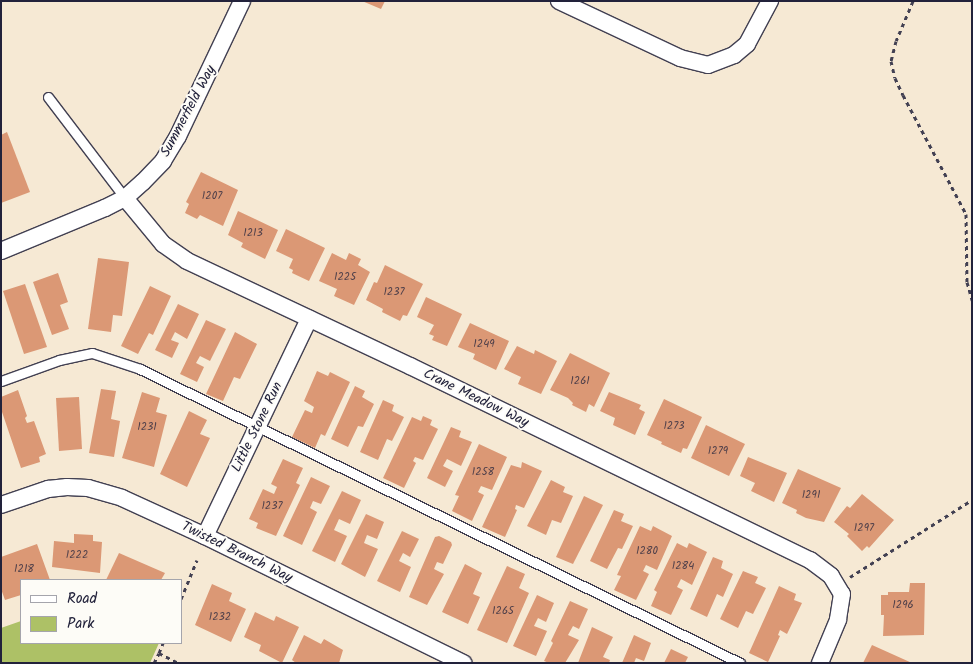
<!DOCTYPE html>
<style>
body{margin:0}
#map{position:relative;width:973px;height:664px;overflow:hidden;background:#f6e9d4;font-family:Kalam,sans-serif}
div>[style]{position:absolute}
[style*='--x']{left:calc(var(--x)*1px);top:calc(var(--y)*1px);width:calc(var(--w)*1px);rotate:calc(var(--a)*1deg)}
.green>*{inset:0;background:#adc166}
.building>*{inset:0;background:#db9875}
.path>*{height:3px;margin-top:-1.5px;transform-origin:0;background:repeating-linear-gradient(90deg,#424052 0 4px,transparent 0 8px)}
.roads{filter:drop-shadow(1px 0 #424052) drop-shadow(-1px 0 #424052) drop-shadow(0 1px #424052) drop-shadow(0 -1px #424052)}
.lane>*{height:9px;margin:-4.5px;padding:0 4.5px;transform-origin:4.5px;border-radius:4.5px;background:#fff}
.street>*{height:16px;margin:-8px;padding:0 8px;transform-origin:8px;border-radius:8px;background:#fff}
span{translate:-50% -50%;white-space:nowrap;text-align:center;line-height:1.15;-webkit-text-stroke:4px #fdfcf7;paint-order:stroke}
.number-label{font-size:11px;color:#50404a}
.number-label span{-webkit-text-stroke-width:0}
.street-label{font-size:14px;color:#22223b}
.frame{position:absolute;inset:0;border:2px solid #22223b;pointer-events:none}
.legend{position:absolute;left:20px;top:579px;width:162px;height:65px;box-sizing:border-box;background:#fdfcf7;border:1px solid #a5a5ac;margin:0;padding:6px 9px;list-style:none;font-size:15px;color:#22223b}
.legend li{display:flex;align-items:center;gap:10px;height:25px}
.legend b{width:25px;border:1px solid #a5a5ac}
</style>
<div id="map">
<div class="green">
<i style="clip-path:polygon(21px 621px,21px 643px,159px 643px,150px 663px,1px 663px,1px 628px)"></i>
</div>
<div class="building">
<i style="clip-path:polygon(362px 1px,385px 1px,381px 9px)"></i>
<i style="clip-path:polygon(7px 132px,30px 192px,1px 203px,1px 135px)"></i>
<i style="clip-path:polygon(201px 172px,238px 190px,223px 226px,200px 215px,197px 219px,185px 213px,189px 204px,186px 202px)"></i>
<i style="clip-path:polygon(238px 211px,278px 230px,265px 259px,241px 247px,243px 243px,228px 235px)"></i>
<i style="clip-path:polygon(286px 229px,325px 248px,309px 281px,292px 273px,293px 270px,289px 268px,293px 259px,276px 251px)"></i>
<i style="clip-path:polygon(332px 253px,346px 260px,349px 253px,361px 259px,358px 265px,370px 272px,354px 305px,334px 296px,337px 289px,319px 281px)"></i>
<i style="clip-path:polygon(98px 258px,129px 262px,122px 316px,113px 315px,111px 332px,88px 329px)"></i>
<i style="clip-path:polygon(385px 265px,423px 284px,407px 316px,403px 315px,400px 321px,382px 312px,383px 309px,366px 300px,374px 282px,377px 283px)"></i>
<i style="clip-path:polygon(58px 273px,68px 302px,60px 305px,69px 329px,52px 335px,33px 282px)"></i>
<i style="clip-path:polygon(25px 284px,47px 347px,24px 354px,3px 291px)"></i>
<i style="clip-path:polygon(150px 286px,171px 296px,153px 335px,149px 333px,138px 354px,121px 346px)"></i>
<i style="clip-path:polygon(426px 297px,462px 314px,447px 346px,432px 340px,434px 336px,429px 334px,434px 325px,417px 317px)"></i>
<i style="clip-path:polygon(178px 304px,199px 314px,187px 339px,175px 332px,171px 340px,179px 343px,172px 358px,155px 350px)"></i>
<i style="clip-path:polygon(206px 320px,226px 329px,210px 361px,200px 356px,196px 363px,204px 367px,197px 382px,180px 374px)"></i>
<i style="clip-path:polygon(470px 323px,509px 341px,496px 370px,473px 359px,475px 354px,458px 347px)"></i>
<i style="clip-path:polygon(235px 332px,257px 344px,240px 379px,234px 377px,223px 401px,206px 394px)"></i>
<i style="clip-path:polygon(517px 346px,534px 354px,535px 350px,557px 361px,541px 394px,518px 384px,521px 377px,504px 369px)"></i>
<i style="clip-path:polygon(570px 353px,610px 373px,594px 407px,589px 404px,586px 412px,572px 405px,573px 403px,568px 398px,550px 390px)"></i>
<i style="clip-path:polygon(317px 371px,328px 376px,330px 372px,350px 382px,325px 436px,321px 434px,315px 448px,292px 437px,305px 410px,312px 413px,314px 407px,304px 401px)"></i>
<i style="clip-path:polygon(355px 386px,365px 391px,362px 397px,374px 404px,363px 427px,358px 426px,348px 447px,331px 439px)"></i>
<i style="clip-path:polygon(101px 389px,116px 391px,111px 419px,120px 421px,114px 457px,89px 453px)"></i>
<i style="clip-path:polygon(18px 390px,27px 416px,25px 418px,27px 423px,34px 421px,46px 454px,39px 457px,40px 462px,21px 468px,1px 409px,1px 397px)"></i>
<i style="clip-path:polygon(142px 392px,160px 398px,156px 412px,167px 415px,154px 467px,122px 458px)"></i>
<i style="clip-path:polygon(609px 392px,641px 405px,639px 409px,645px 412px,635px 435px,613px 425px,615px 418px,600px 411px)"></i>
<i style="clip-path:polygon(79px 397px,82px 449px,59px 451px,56px 398px)"></i>
<i style="clip-path:polygon(664px 399px,702px 417px,687px 449px,683px 448px,681px 453px,661px 444px,662px 442px,647px 435px)"></i>
<i style="clip-path:polygon(383px 400px,394px 405px,392px 411px,404px 417px,392px 441px,387px 439px,378px 460px,360px 452px)"></i>
<i style="clip-path:polygon(189px 411px,207px 420px,200px 434px,210px 438px,187px 487px,160px 474px)"></i>
<i style="clip-path:polygon(423px 416px,432px 420px,430px 425px,438px 429px,423px 460px,415px 457px,413px 461px,416px 463px,404px 488px,383px 478px,412px 417px,421px 421px)"></i>
<i style="clip-path:polygon(706px 425px,745px 444px,729px 476px,691px 458px)"></i>
<i style="clip-path:polygon(451px 427px,461px 431px,459px 437px,472px 442px,461px 466px,447px 459px,443px 466px,453px 471px,445px 487px,427px 478px)"></i>
<i style="clip-path:polygon(479px 444px,507px 457px,492px 490px,481px 486px,478px 492px,484px 495px,472px 521px,452px 511px,459px 496px,455px 495px)"></i>
<i style="clip-path:polygon(748px 457px,787px 473px,774px 502px,751px 491px,755px 483px,740px 476px)"></i>
<i style="clip-path:polygon(283px 459px,303px 468px,296px 483px,300px 485px,276px 536px,256px 528px,258px 523px,249px 519px,263px 489px,274px 494px,277px 487px,271px 484px)"></i>
<i style="clip-path:polygon(522px 462px,542px 471px,524px 508px,516px 505px,515px 509px,517px 510px,505px 537px,482px 527px,511px 465px,521px 468px)"></i>
<i style="clip-path:polygon(798px 469px,841px 488px,824px 522px,806px 518px,796px 513px,797px 510px,782px 503px)"></i>
<i style="clip-path:polygon(311px 477px,330px 486px,321px 504px,313px 501px,310px 508px,317px 512px,302px 545px,283px 536px)"></i>
<i style="clip-path:polygon(551px 480px,565px 487px,563px 492px,573px 496px,561px 523px,552px 520px,546px 535px,527px 526px)"></i>
<i style="clip-path:polygon(342px 491px,361px 500px,350px 524px,339px 519px,334px 530px,347px 536px,335px 562px,312px 551px)"></i>
<i style="clip-path:polygon(862px 494px,894px 520px,869px 548px,867px 546px,862px 551px,847px 536px,849px 534px,834px 522px,847px 506px,850px 508px)"></i>
<i style="clip-path:polygon(584px 496px,603px 505px,573px 564px,556px 557px)"></i>
<i style="clip-path:polygon(614px 510px,624px 514px,621px 521px,633px 526px,622px 549px,618px 548px,607px 569px,590px 561px)"></i>
<i style="clip-path:polygon(366px 514px,384px 522px,377px 539px,367px 535px,364px 543px,378px 549px,365px 577px,341px 564px)"></i>
<i style="clip-path:polygon(640px 526px,651px 531px,653px 526px,672px 536px,657px 570px,646px 565px,643px 571px,649px 574px,636px 600px,614px 590px,621px 576px,617px 575px)"></i>
<i style="clip-path:polygon(402px 531px,419px 539px,410px 557px,403px 553px,399px 561px,411px 567px,400px 592px,377px 581px)"></i>
<i style="clip-path:polygon(74px 534px,93px 535px,93px 541px,102px 542px,100px 573px,52px 567px,54px 541px,74px 543px)"></i>
<i style="clip-path:polygon(439px 536px,451px 542px,452px 545px,443px 564px,437px 562px,434px 569px,444px 574px,427px 605px,409px 597px,435px 537px)"></i>
<i style="clip-path:polygon(677px 543px,687px 548px,689px 543px,707px 552px,692px 585px,681px 579px,677px 587px,683px 590px,671px 615px,651px 606px,657px 592px,654px 590px)"></i>
<i style="clip-path:polygon(37px 544px,50px 580px,21px 580px,21px 595px,5px 600px,1px 589px,1px 557px)"></i>
<i style="clip-path:polygon(119px 553px,165px 573px,161px 580px,106px 580px)"></i>
<i style="clip-path:polygon(713px 557px,723px 561px,721px 568px,733px 574px,723px 597px,717px 594px,707px 617px,690px 609px)"></i>
<i style="clip-path:polygon(465px 564px,482px 573px,473px 594px,480px 597px,468px 624px,442px 612px)"></i>
<i style="clip-path:polygon(507px 566px,525px 574px,519px 588px,529px 593px,507px 643px,477px 630px)"></i>
<i style="clip-path:polygon(743px 571px,758px 577px,755px 583px,766px 588px,753px 614px,746px 611px,738px 628px,720px 619px)"></i>
<i style="clip-path:polygon(910px 583px,925px 583px,924px 635px,883px 636px,884px 615px,881px 615px,881px 595px,888px 595px,888px 592px,909px 592px)"></i>
<i style="clip-path:polygon(212px 584px,232px 593px,229px 601px,246px 609px,231px 642px,195px 625px)"></i>
<i style="clip-path:polygon(779px 586px,796px 594px,794px 600px,802px 603px,787px 634px,780px 630px,778px 635px,780px 636px,768px 662px,749px 653px)"></i>
<i style="clip-path:polygon(537px 595px,554px 603px,546px 622px,538px 618px,534px 626px,547px 631px,536px 656px,513px 646px)"></i>
<i style="clip-path:polygon(570px 601px,588px 609px,579px 629px,573px 626px,568px 635px,579px 640px,565px 663px,549px 663px,544px 661px,553px 643px,551px 641px)"></i>
<i style="clip-path:polygon(255px 612px,274px 621px,276px 616px,299px 627px,282px 663px,259px 651px,261px 645px,244px 637px)"></i>
<i style="clip-path:polygon(592px 627px,613px 637px,603px 657px,610px 660px,609px 663px,578px 663px)"></i>
<i style="clip-path:polygon(304px 635px,321px 644px,324px 639px,343px 650px,339px 663px,296px 663px,292px 660px)"></i>
<i style="clip-path:polygon(634px 635px,651px 643px,644px 661px,636px 658px,634px 663px,622px 663px)"></i>
<i style="clip-path:polygon(872px 645px,912px 663px,863px 663px)"></i>
<i style="clip-path:polygon(671px 649px,688px 657px,685px 663px,664px 663px)"></i>
</div>
<div class="path">
<i style="--x:913;--y:1;--w:43;--a:113"></i>
<i style="--x:896;--y:41;--w:21;--a:104"></i>
<i style="--x:891;--y:61;--w:17;--a:77"></i>
<i style="--x:895;--y:78;--w:19;--a:65"></i>
<i style="--x:903;--y:95;--w:135;--a:62.1"></i>
<i style="--x:966;--y:214;--w:68;--a:89.2"></i>
<i style="--x:967;--y:282;--w:19;--a:74"></i>
<i style="--x:850;--y:577;--w:144;--a:-32.3"></i>
<i style="--x:181;--y:599;--w:42;--a:-67.7"></i>
<i style="--x:159;--y:653;--w:11;--a:-68"></i>
<i style="--x:154;--y:663;--w:11;--a:-63"></i>
<i style="--x:159;--y:653;--w:22;--a:27"></i>
</div>
<div class="roads">
<div class="lane">
<i style="--x:48;--y:97;--w:127;--a:52.7"></i>
<i style="--x:1;--y:381;--w:62;--a:-19.9"></i>
<i style="--x:59;--y:360;--w:34;--a:-12"></i>
<i style="--x:92;--y:353;--w:51;--a:18.4"></i>
<i style="--x:140;--y:369;--w:668;--a:26.1"></i>
</div>
<div class="street">
<i style="--x:559;--y:1;--w:134;--a:25.2"></i>
<i style="--x:680;--y:58;--w:29;--a:14"></i>
<i style="--x:708;--y:65;--w:28;--a:-21"></i>
<i style="--x:734;--y:55;--w:17;--a:-40"></i>
<i style="--x:747;--y:44;--w:49;--a:-61.9"></i>
<i style="--x:125;--y:198;--w:60;--a:50.4"></i>
<i style="--x:163;--y:244;--w:29;--a:35"></i>
<i style="--x:187;--y:261;--w:246;--a:25.2"></i>
<i style="--x:410;--y:366;--w:445;--a:25.9"></i>
<i style="--x:810;--y:560;--w:26;--a:37"></i>
<i style="--x:831;--y:576;--w:21;--a:59"></i>
<i style="--x:842;--y:594;--w:26;--a:99"></i>
<i style="--x:838;--y:620;--w:47;--a:112.7"></i>
<i style="--x:1;--y:251;--w:113;--a:-22.5"></i>
<i style="--x:105;--y:208;--w:22;--a:-27"></i>
<i style="--x:125;--y:198;--w:24;--a:-42"></i>
<i style="--x:143;--y:182;--w:29;--a:-46"></i>
<i style="--x:163;--y:161;--w:29;--a:-59"></i>
<i style="--x:178;--y:136;--w:149;--a:-64.6"></i>
<i style="--x:1;--y:505;--w:50;--a:-18.8"></i>
<i style="--x:48;--y:489;--w:19;--a:-6"></i>
<i style="--x:67;--y:487;--w:21;--a:3"></i>
<i style="--x:88;--y:488;--w:35;--a:16"></i>
<i style="--x:122;--y:498;--w:91;--a:24.6"></i>
<i style="--x:205;--y:536;--w:288;--a:26.2"></i>
<i style="--x:205;--y:536;--w:241;--a:-64.4"></i>
</div>
</div>
<div class="number-label">
<span style="left:212px;top:196px">1207</span>
<span style="left:253px;top:233px">1213</span>
<span style="left:345px;top:277px">1225</span>
<span style="left:394px;top:292px">1237</span>
<span style="left:484px;top:344px">1249</span>
<span style="left:580px;top:381px">1261</span>
<span style="left:674px;top:426px">1273</span>
<span style="left:147px;top:427px">1231</span>
<span style="left:718px;top:451px">1279</span>
<span style="left:483px;top:472px">1258</span>
<span style="left:811px;top:495px">1291</span>
<span style="left:272px;top:506px">1237</span>
<span style="left:864px;top:528px">1297</span>
<span style="left:647px;top:551px">1280</span>
<span style="left:77px;top:555px">1222</span>
<span style="left:683px;top:566px">1284</span>
<span style="left:24px;top:569px">1218</span>
<span style="left:903px;top:605px">1296</span>
<span style="left:503px;top:611px">1265</span>
<span style="left:220px;top:617px">1232</span>
</div>
<div class="street-label">
<span style="left:188px;top:111px;rotate:-62deg">Summerfield Way</span>
<span style="left:476px;top:398px;rotate:26deg">Crane Meadow Way</span>
<span style="left:257px;top:427px;rotate:-64deg">Little Stone Run</span>
<span style="left:237px;top:552px;rotate:26deg">Twisted Branch Way</span>
</div>
<div class="frame"></div>
<ul class="legend">
<li><b style="height:6px;background:#fff"></b>Road</li>
<li><b style="height:14px;background:#adc166"></b>Park</li>
</ul>
</div>
